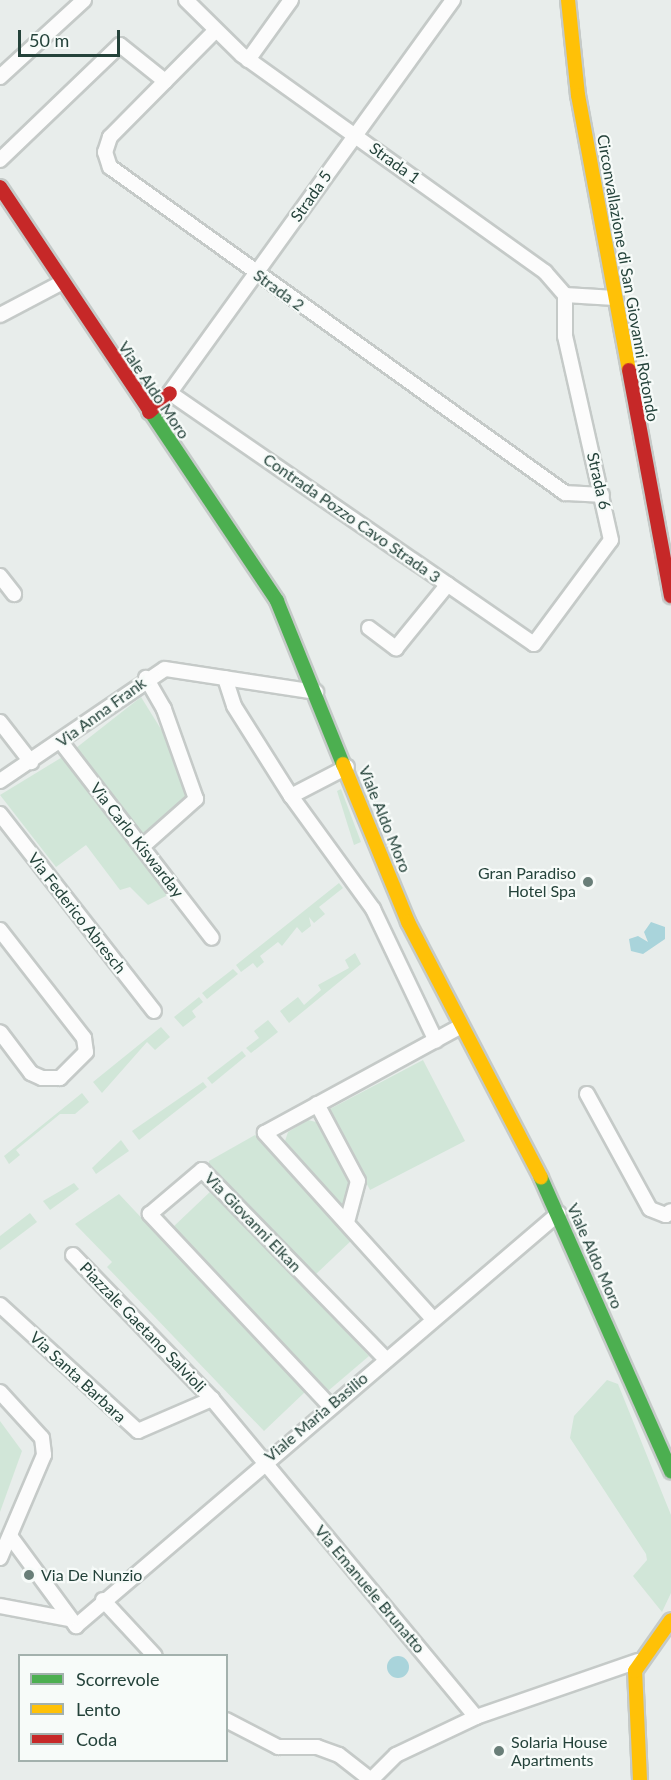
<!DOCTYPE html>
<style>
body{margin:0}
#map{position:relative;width:671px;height:1780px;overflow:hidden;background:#e8edeb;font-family:Lato,sans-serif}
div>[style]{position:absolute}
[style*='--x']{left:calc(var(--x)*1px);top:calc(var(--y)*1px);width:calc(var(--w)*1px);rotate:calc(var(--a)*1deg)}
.green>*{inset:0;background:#d1e6d8}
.water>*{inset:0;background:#a9d4db}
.round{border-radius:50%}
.roads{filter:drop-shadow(2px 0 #c5cac8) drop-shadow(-2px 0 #c5cac8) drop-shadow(0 2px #c5cac8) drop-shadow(0 -2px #c5cac8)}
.street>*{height:14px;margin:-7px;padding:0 7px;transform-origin:7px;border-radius:7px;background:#fcfcfc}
.fast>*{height:14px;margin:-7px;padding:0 7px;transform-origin:7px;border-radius:7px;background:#4caf50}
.slow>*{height:14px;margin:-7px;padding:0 7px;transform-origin:7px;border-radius:7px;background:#ffc107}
.jam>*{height:14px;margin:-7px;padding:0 7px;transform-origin:7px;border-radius:7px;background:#c62828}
.dots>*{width:16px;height:16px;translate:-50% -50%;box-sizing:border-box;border:3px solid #f7fbf9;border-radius:50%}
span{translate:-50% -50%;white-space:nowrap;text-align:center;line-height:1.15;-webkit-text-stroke:4.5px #f7fbf9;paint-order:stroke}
.street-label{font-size:16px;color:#24423a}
.poi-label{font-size:16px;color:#24423a}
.right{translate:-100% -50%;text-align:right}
.left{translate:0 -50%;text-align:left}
.legend{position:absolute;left:18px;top:1654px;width:210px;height:108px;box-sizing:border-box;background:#f7fbf9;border:2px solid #a3b1ad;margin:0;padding:8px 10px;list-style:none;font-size:18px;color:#24423a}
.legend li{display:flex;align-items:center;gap:12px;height:30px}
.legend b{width:30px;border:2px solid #a3b1ad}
.scale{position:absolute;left:18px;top:30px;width:102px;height:27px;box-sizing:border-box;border:3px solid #24423a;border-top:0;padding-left:8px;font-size:18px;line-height:21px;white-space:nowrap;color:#24423a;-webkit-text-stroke:4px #f7fbf9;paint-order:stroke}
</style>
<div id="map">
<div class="green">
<i style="clip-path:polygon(141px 697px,164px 734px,187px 798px,142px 835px,76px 748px)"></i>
<i style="clip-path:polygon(64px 756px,170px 894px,148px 905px,130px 887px,120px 890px,86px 845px,56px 867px,0 795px)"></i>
<i style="clip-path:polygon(341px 789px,361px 842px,354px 845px,337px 791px)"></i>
<i style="clip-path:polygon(339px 883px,343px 888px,319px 907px,325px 914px,314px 923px,309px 917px,311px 926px,302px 933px,297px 927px,282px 946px,278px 942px,260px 956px,264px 962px,257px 968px,253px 963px,241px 972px,236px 965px)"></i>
<i style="clip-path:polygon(355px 953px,361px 964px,289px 1023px,280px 1011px,298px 997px,304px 1005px,321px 990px,318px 985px,349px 968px,345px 960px)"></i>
<i style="clip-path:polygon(233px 969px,238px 974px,207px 999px,202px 993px)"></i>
<i style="clip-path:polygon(199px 997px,203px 1002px,192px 1011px,196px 1017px,183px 1027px,174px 1017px)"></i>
<i style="clip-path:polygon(268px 1020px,278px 1032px,251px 1053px,246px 1048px,259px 1038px,254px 1031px)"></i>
<i style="clip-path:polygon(161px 1027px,170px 1037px,155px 1050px,147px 1042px,102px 1093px,93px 1082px)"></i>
<i style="clip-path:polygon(242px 1051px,246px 1056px,212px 1084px,207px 1078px)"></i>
<i style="clip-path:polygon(423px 1060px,465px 1141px,370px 1190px,328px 1110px)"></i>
<i style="clip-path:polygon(203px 1082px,207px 1087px,139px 1140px,132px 1131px)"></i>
<i style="clip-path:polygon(82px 1093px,89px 1102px,75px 1114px,60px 1114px,16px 1150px,20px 1155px,9px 1164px,4px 1156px)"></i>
<i style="clip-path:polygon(308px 1120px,320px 1123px,353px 1180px,345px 1208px,284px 1144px,288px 1132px)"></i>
<i style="clip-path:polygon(255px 1135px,354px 1238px,315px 1275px,209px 1166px,209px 1161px)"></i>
<i style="clip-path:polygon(121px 1140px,129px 1151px,96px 1174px,92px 1168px)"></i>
<i style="clip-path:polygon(74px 1183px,79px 1189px,50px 1210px,43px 1201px)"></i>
<i style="clip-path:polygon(212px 1190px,369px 1356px,328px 1391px,172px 1228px)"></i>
<i style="clip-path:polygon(119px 1194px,305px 1392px,264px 1431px,107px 1267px,112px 1262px,75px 1224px)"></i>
<i style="clip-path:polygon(30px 1213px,37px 1222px,0 1250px,0 1236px)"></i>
<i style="clip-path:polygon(607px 1380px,618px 1384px,671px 1515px,671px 1593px,662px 1612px,633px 1576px,647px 1560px,646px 1554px,570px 1438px,574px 1416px)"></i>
<i style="clip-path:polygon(0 1421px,22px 1451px,0 1512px)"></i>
</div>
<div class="water">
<i style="clip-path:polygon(651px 922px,665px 927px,665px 939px,643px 954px,631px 951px,629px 939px,638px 936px,648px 942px,644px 932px)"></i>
<i class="round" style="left:387px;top:1656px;width:22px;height:22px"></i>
</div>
<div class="roads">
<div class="street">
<i style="--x:186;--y:0;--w:78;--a:44.5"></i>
<i style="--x:242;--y:55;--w:373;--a:35.6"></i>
<i style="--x:545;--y:272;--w:30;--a:49"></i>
<i style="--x:565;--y:295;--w:50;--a:3.4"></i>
<i style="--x:453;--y:0;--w:484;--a:125.8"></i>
<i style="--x:170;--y:393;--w:442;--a:34.6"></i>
<i style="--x:534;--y:644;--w:129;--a:-53.5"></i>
<i style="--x:611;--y:540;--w:209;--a:-102.7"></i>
<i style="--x:565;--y:336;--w:41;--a:-90"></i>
<i style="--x:214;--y:32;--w:148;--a:134.7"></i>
<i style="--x:110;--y:137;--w:16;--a:108"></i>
<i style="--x:105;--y:152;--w:16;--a:72"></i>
<i style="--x:110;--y:167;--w:560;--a:35.62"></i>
<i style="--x:565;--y:493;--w:37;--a:3"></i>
<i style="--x:248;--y:60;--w:74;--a:-54.4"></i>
<i style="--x:0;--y:77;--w:114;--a:-42.5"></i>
<i style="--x:0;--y:160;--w:166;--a:-43.8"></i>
<i style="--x:120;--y:45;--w:58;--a:38.7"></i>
<i style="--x:0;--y:315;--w:69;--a:-27.7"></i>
<i style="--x:0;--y:576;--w:23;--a:52"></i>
<i style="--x:369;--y:628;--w:34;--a:37"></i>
<i style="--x:396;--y:648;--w:82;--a:-50.9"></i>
<i style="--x:225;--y:678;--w:29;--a:72"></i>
<i style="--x:234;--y:706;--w:107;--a:57.7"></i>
<i style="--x:291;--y:796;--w:140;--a:54"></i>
<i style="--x:373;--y:909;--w:146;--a:64.5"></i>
<i style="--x:0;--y:722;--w:51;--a:52.2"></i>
<i style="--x:61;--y:742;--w:247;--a:52.4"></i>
<i style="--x:0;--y:781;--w:199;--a:-34.2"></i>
<i style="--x:165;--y:669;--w:153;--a:8.7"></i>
<i style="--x:291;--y:796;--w:63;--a:-27.4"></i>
<i style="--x:0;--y:814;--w:250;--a:52"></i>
<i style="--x:143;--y:846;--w:71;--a:-41.6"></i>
<i style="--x:196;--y:799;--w:96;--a:-109.6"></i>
<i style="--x:164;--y:709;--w:36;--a:-120"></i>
<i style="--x:0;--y:930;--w:137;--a:52.1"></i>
<i style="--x:84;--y:1038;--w:14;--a:82"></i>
<i style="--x:86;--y:1052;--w:37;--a:135"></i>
<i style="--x:60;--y:1078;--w:18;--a:180"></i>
<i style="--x:42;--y:1078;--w:12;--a:-156"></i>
<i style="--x:31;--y:1073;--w:51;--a:-127.1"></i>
<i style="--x:587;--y:1094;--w:131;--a:61.3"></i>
<i style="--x:650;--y:1209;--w:17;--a:21"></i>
<i style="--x:666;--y:1215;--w:6;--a:-39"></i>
<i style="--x:317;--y:1104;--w:87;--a:62"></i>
<i style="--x:358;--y:1181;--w:42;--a:105"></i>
<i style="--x:73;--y:1255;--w:200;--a:46"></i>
<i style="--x:212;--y:1399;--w:413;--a:50.3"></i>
<i style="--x:0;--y:1305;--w:187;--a:42.4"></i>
<i style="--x:138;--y:1431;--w:81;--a:-23.4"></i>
<i style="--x:433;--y:1319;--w:251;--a:-132.1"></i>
<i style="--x:265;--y:1133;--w:223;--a:-28.6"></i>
<i style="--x:0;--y:1392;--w:62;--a:47.6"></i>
<i style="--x:42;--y:1438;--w:17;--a:83"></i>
<i style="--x:44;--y:1455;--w:112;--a:113.1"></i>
<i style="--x:331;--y:1407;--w:265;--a:-133.2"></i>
<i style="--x:150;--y:1214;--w:68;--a:-40.2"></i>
<i style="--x:202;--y:1170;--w:264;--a:45.8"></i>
<i style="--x:10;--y:1536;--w:112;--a:53.7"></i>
<i style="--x:76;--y:1626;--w:635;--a:-40.53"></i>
<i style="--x:103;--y:1600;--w:76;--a:47.1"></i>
<i style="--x:0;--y:1606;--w:69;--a:10.8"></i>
<i style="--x:226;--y:1720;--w:59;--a:27.4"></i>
<i style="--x:278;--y:1747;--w:39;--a:0"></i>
<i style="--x:317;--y:1747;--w:23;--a:20"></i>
<i style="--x:339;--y:1755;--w:41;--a:38"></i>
<i style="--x:371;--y:1780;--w:35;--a:-45"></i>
<i style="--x:396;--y:1755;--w:89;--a:-25.4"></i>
<i style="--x:476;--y:1717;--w:171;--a:-19.1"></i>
</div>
<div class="fast">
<i style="--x:148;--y:408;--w:232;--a:56.2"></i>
<i style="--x:277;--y:601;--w:176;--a:68"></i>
<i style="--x:541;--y:1178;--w:321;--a:66.1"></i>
</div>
<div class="slow">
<i style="--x:568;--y:0;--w:96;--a:84"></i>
<i style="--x:578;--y:95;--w:280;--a:79.5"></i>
<i style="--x:343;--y:764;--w:171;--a:67.6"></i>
<i style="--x:408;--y:922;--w:288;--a:62.5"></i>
<i style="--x:640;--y:1780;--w:109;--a:-92.6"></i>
<i style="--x:635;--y:1671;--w:62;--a:-54.8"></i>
</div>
<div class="jam">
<i style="--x:0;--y:187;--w:266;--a:56.2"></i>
<i style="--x:629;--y:370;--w:230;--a:79.5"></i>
<i style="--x:149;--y:412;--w:28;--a:-42"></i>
</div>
</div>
<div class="dots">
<i style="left:588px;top:882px;background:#697e78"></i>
<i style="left:29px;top:1575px;background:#697e78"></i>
<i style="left:499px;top:1751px;background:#697e78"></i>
</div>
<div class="street-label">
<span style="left:395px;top:163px;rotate:36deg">Strada 1</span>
<span style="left:311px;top:196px;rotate:-55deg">Strada 5</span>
<span style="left:628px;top:278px;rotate:80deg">Circonvallazione di San Giovanni Rotondo</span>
<span style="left:279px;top:290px;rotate:36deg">Strada 2</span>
<span style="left:154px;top:390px;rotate:56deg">Viale Aldo Moro</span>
<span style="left:599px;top:481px;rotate:77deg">Strada 6</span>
<span style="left:352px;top:518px;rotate:35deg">Contrada Pozzo Cavo Strada 3</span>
<span style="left:101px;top:712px;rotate:-36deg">Via Anna Frank</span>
<span style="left:385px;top:819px;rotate:68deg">Viale Aldo Moro</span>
<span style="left:137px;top:840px;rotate:52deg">Via Carlo Kiswarday</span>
<span style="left:77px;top:913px;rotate:52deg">Via Federico Abresch</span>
<span style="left:253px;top:1222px;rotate:46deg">Via Giovanni Elkan</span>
<span style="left:595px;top:1256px;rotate:66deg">Viale Aldo Moro</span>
<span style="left:143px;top:1327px;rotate:46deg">Piazzale Gaetano Salvioli</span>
<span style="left:78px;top:1377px;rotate:43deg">Via Santa Barbara</span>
<span style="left:316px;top:1417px;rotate:-40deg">Viale Maria Basilio</span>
<span style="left:370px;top:1589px;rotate:50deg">Via Emanuele Brunatto</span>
</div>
<div class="poi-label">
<span class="right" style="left:576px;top:882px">Gran Paradiso<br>Hotel Spa</span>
<span class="left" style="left:41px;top:1575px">Via De Nunzio</span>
<span class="left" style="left:511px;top:1751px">Solaria House<br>Apartments</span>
</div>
<ul class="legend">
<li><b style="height:8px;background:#4caf50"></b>Scorrevole</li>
<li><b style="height:8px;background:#ffc107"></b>Lento</li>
<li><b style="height:8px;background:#c62828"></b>Coda</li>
</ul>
<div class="scale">50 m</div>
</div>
